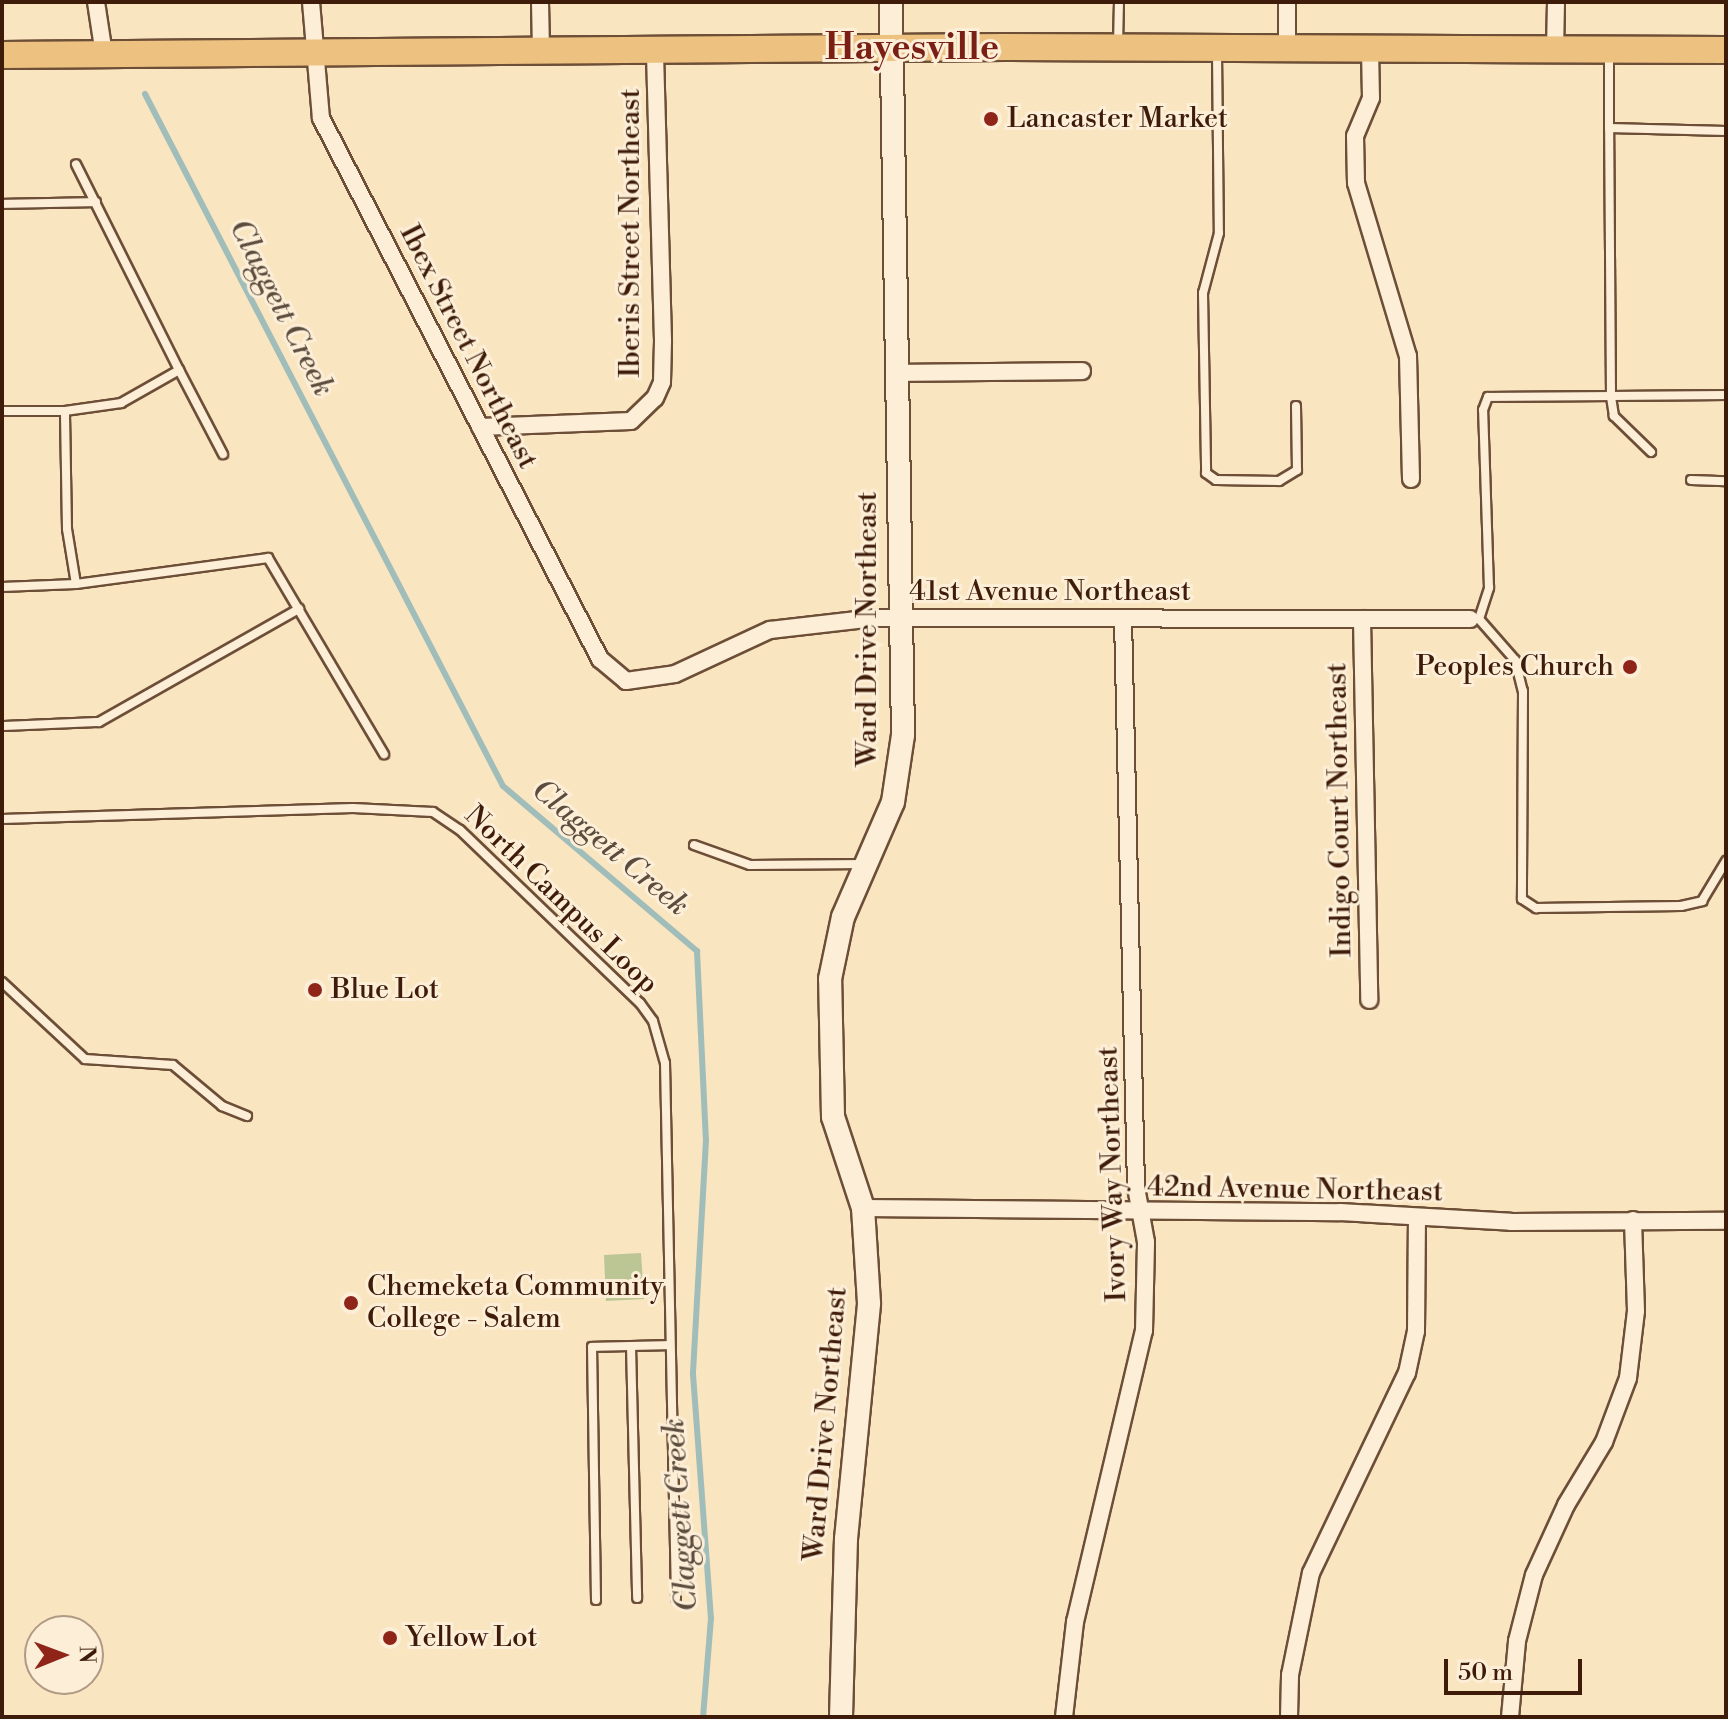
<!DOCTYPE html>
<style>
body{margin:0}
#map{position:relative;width:1728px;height:1719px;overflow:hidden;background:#fae5c1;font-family:"Libre Bodoni",serif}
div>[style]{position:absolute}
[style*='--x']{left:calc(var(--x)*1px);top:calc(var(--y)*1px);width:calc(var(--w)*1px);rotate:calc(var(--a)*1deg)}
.green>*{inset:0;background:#bcc594}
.stream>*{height:6px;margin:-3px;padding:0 3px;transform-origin:3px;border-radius:3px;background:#a0bdba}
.roads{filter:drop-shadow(2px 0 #6d4e37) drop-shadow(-2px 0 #6d4e37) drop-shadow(0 2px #6d4e37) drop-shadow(0 -2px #6d4e37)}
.lane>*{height:8px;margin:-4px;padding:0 4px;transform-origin:4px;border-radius:4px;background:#fceed7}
.street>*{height:16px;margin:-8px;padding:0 8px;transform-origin:8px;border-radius:8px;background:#fceed7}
.secondary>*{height:22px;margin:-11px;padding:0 11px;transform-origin:11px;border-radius:11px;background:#fceed7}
.primary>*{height:26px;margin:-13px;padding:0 13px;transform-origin:13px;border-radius:13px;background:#edc280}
.dots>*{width:22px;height:22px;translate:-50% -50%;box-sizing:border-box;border:4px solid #fceed7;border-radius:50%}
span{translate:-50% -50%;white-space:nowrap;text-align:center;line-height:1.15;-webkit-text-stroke:6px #fceed7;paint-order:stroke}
.poi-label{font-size:28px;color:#3e1c09}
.left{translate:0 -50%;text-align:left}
.right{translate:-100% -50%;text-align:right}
.street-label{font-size:28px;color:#3e1c09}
.water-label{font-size:30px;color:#5b4c3e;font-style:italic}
.district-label{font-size:36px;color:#7a1f14;font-weight:700}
.frame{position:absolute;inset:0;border:4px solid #3e1c09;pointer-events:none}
.north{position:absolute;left:24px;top:1615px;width:80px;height:80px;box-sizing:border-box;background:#fceed7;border:2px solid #b09a85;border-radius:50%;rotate:89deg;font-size:22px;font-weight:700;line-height:32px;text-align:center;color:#3e1c09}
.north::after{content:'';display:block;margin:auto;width:28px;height:36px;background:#8f2418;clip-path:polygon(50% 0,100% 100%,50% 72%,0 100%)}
.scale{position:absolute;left:1444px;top:1659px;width:138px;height:36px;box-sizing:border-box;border:4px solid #3e1c09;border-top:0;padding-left:10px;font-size:24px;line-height:28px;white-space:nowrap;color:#3e1c09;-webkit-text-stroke:6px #fceed7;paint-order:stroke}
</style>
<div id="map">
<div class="green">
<i style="clip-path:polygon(641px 1253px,644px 1299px,606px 1301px,604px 1255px)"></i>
</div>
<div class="stream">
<i style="--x:145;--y:94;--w:779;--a:62.65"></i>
<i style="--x:503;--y:786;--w:255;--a:40.4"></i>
<i style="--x:697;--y:951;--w:189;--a:87.3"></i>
<i style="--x:706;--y:1140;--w:234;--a:93.2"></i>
<i style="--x:693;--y:1374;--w:245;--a:85.8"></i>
<i style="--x:711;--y:1618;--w:99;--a:94.6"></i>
</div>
<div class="roads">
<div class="lane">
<i style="--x:1118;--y:45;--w:43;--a:-88.7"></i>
<i style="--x:1217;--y:53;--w:180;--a:89.4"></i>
<i style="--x:1219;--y:233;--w:62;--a:104.9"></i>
<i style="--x:1203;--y:293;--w:180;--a:89"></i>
<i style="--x:1206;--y:473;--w:12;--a:35"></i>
<i style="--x:1216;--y:480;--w:63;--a:0.9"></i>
<i style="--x:1279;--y:481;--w:21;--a:-31"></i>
<i style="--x:1297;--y:470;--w:64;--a:-90.9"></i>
<i style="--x:1609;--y:54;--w:74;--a:90"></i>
<i style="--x:1609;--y:128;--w:117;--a:1.5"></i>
<i style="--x:2;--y:204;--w:94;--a:-1.2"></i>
<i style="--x:179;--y:370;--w:95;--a:62.4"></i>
<i style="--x:2;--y:411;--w:63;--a:0"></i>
<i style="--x:1651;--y:452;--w:52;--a:-135.8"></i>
<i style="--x:1614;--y:416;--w:20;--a:-99"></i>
<i style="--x:1611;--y:396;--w:115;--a:-0.5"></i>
<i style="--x:1691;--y:480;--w:35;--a:2"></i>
<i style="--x:76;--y:584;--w:56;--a:-99.3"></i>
<i style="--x:67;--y:529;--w:118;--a:-91"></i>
<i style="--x:65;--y:411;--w:57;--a:-8.1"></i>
<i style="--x:121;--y:403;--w:67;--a:-29.6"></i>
<i style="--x:179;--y:370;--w:230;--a:-116.6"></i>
<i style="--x:2;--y:587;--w:74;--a:-2.3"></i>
<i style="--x:76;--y:584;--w:194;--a:-7.7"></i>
<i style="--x:268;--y:558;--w:228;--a:59.4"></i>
<i style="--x:1470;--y:619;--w:9;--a:0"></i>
<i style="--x:1479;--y:619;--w:33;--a:-72"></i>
<i style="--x:1489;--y:588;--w:178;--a:-91.9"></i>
<i style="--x:1483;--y:410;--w:14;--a:-69"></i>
<i style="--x:1488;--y:397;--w:123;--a:-0.5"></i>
<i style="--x:1611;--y:396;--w:268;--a:-90.4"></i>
<i style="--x:1479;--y:619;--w:55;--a:48.7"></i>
<i style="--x:1515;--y:660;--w:32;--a:76"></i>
<i style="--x:1523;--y:691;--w:208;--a:90.3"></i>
<i style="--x:1522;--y:899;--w:17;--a:33"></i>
<i style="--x:1536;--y:908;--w:145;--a:-0.8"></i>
<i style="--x:1681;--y:906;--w:22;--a:-13"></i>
<i style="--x:1702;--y:901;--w:47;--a:-59"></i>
<i style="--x:2;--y:726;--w:97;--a:-2.4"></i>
<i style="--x:99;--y:722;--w:230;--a:-29.5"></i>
<i style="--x:2;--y:819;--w:351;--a:-1.8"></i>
<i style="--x:353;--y:808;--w:80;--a:2.9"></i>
<i style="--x:433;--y:812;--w:32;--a:34"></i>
<i style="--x:460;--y:830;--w:250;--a:43.9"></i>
<i style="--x:640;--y:1003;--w:22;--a:54"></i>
<i style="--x:653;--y:1021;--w:44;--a:74.1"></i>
<i style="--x:665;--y:1063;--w:535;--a:88.82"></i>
<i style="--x:694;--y:845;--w:59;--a:19.7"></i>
<i style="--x:750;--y:865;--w:115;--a:-0.5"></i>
<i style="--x:2;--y:982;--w:113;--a:42.9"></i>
<i style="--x:85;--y:1059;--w:88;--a:3.9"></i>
<i style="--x:173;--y:1065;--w:64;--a:39.9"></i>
<i style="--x:222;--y:1106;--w:27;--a:22"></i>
<i style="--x:631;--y:1346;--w:252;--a:88.6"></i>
<i style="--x:596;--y:1600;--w:253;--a:-90.9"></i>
<i style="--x:592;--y:1347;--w:77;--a:-1.5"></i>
</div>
<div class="street">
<i style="--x:96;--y:2;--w:53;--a:81.3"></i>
<i style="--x:311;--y:2;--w:116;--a:85.1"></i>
<i style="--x:321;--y:118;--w:609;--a:62.72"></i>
<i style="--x:600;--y:659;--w:34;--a:40"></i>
<i style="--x:626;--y:681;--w:49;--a:-8.1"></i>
<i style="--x:675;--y:674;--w:105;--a:-24.9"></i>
<i style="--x:770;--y:630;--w:105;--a:-6.6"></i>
<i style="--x:874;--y:618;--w:596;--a:0.1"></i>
<i style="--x:540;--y:2;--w:49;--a:88.8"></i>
<i style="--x:1287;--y:2;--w:46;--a:90"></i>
<i style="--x:1370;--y:50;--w:48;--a:88.8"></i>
<i style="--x:1371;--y:98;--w:41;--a:112.8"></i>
<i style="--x:1355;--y:136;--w:47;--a:88.8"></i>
<i style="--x:1356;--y:183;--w:181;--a:73.3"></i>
<i style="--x:1408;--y:356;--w:123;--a:88.6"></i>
<i style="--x:1555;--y:50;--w:48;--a:-88.8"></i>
<i style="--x:898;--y:373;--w:184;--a:-0.6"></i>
<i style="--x:480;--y:427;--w:151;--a:-2.3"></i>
<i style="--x:631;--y:421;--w:33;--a:-44"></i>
<i style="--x:655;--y:398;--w:17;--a:-66"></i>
<i style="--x:662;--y:382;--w:42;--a:-88.6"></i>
<i style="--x:663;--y:340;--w:290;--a:-91.6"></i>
<i style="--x:1362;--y:619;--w:381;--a:88.9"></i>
<i style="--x:863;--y:1208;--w:477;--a:0.5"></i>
<i style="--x:1340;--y:1212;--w:171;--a:3.3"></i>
<i style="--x:1511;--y:1222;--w:215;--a:-0.3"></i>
<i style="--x:1064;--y:1717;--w:96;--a:-83.4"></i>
<i style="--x:1075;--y:1622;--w:299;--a:-76.7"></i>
<i style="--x:1144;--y:1331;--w:89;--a:-88.7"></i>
<i style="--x:1146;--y:1242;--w:56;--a:-100.3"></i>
<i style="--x:1136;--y:1187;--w:568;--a:-91.31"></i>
<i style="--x:1289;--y:1717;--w:42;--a:-88.6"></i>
<i style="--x:1290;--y:1675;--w:104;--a:-78.4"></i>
<i style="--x:1311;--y:1573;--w:222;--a:-64.4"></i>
<i style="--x:1407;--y:1373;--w:43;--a:-77.9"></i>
<i style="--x:1416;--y:1331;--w:114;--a:-89.5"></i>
<i style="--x:1510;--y:1717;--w:76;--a:-84.7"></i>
<i style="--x:1517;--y:1641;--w:68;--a:-75.6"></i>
<i style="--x:1534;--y:1575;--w:77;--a:-65.4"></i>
<i style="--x:1566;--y:1505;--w:74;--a:-58.9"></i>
<i style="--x:1604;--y:1442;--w:68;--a:-69.4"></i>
<i style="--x:1628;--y:1378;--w:67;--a:-83.2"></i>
<i style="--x:1636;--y:1311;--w:91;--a:-91.9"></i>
</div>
<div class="secondary">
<i style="--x:841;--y:1717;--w:178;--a:-88.4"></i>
<i style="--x:846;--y:1539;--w:237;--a:-84.4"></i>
<i style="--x:869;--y:1303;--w:95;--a:-93.6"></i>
<i style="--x:863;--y:1208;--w:96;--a:-108.2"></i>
<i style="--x:833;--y:1117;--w:138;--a:-91.2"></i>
<i style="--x:830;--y:979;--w:63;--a:-78.2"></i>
<i style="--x:843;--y:917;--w:125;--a:-66.5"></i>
<i style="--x:893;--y:802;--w:68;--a:-81.5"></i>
<i style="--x:903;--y:735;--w:733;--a:-90.94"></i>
</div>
<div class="primary">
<i style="--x:2;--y:55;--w:1002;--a:-0.46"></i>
<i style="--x:1004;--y:47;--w:722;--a:0.24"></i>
</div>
</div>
<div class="dots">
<i style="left:991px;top:119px;background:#8f2418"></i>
<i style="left:1630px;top:667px;background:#8f2418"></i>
<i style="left:315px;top:990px;background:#8f2418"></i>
<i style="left:351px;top:1303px;background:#8f2418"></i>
<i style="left:390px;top:1638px;background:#8f2418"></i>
</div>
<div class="poi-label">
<span class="left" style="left:1007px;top:119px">Lancaster Market</span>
<span class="right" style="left:1614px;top:667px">Peoples Church</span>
<span class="left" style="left:331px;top:990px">Blue Lot</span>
<span class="left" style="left:367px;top:1303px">Chemeketa Community<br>College - Salem</span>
<span class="left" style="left:406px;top:1638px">Yellow Lot</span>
</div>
<div class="street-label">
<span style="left:631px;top:233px;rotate:-90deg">Iberis Street Northeast</span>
<span style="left:468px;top:347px;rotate:63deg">Ibex Street Northeast</span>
<span style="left:1050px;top:592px">41st Avenue Northeast</span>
<span style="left:868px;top:629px;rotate:-90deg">Ward Drive Northeast</span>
<span style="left:1340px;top:810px;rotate:-91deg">Indigo Court Northeast</span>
<span style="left:561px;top:900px;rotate:44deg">North Campus Loop</span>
<span style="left:1113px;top:1174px;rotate:-92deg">Ivory Way Northeast</span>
<span style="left:1295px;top:1190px;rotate:1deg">42nd Avenue Northeast</span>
<span style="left:826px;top:1424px;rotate:-85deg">Ward Drive Northeast</span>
</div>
<div class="water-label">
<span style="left:281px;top:308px;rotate:63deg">Claggett Creek</span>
<span style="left:610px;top:848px;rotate:40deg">Claggett Creek</span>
<span style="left:681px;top:1515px;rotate:-94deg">Claggett Creek</span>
</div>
<div class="district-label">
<span style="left:912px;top:49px">Hayesville</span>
</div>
<div class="frame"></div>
<div class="north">N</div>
<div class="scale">50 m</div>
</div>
